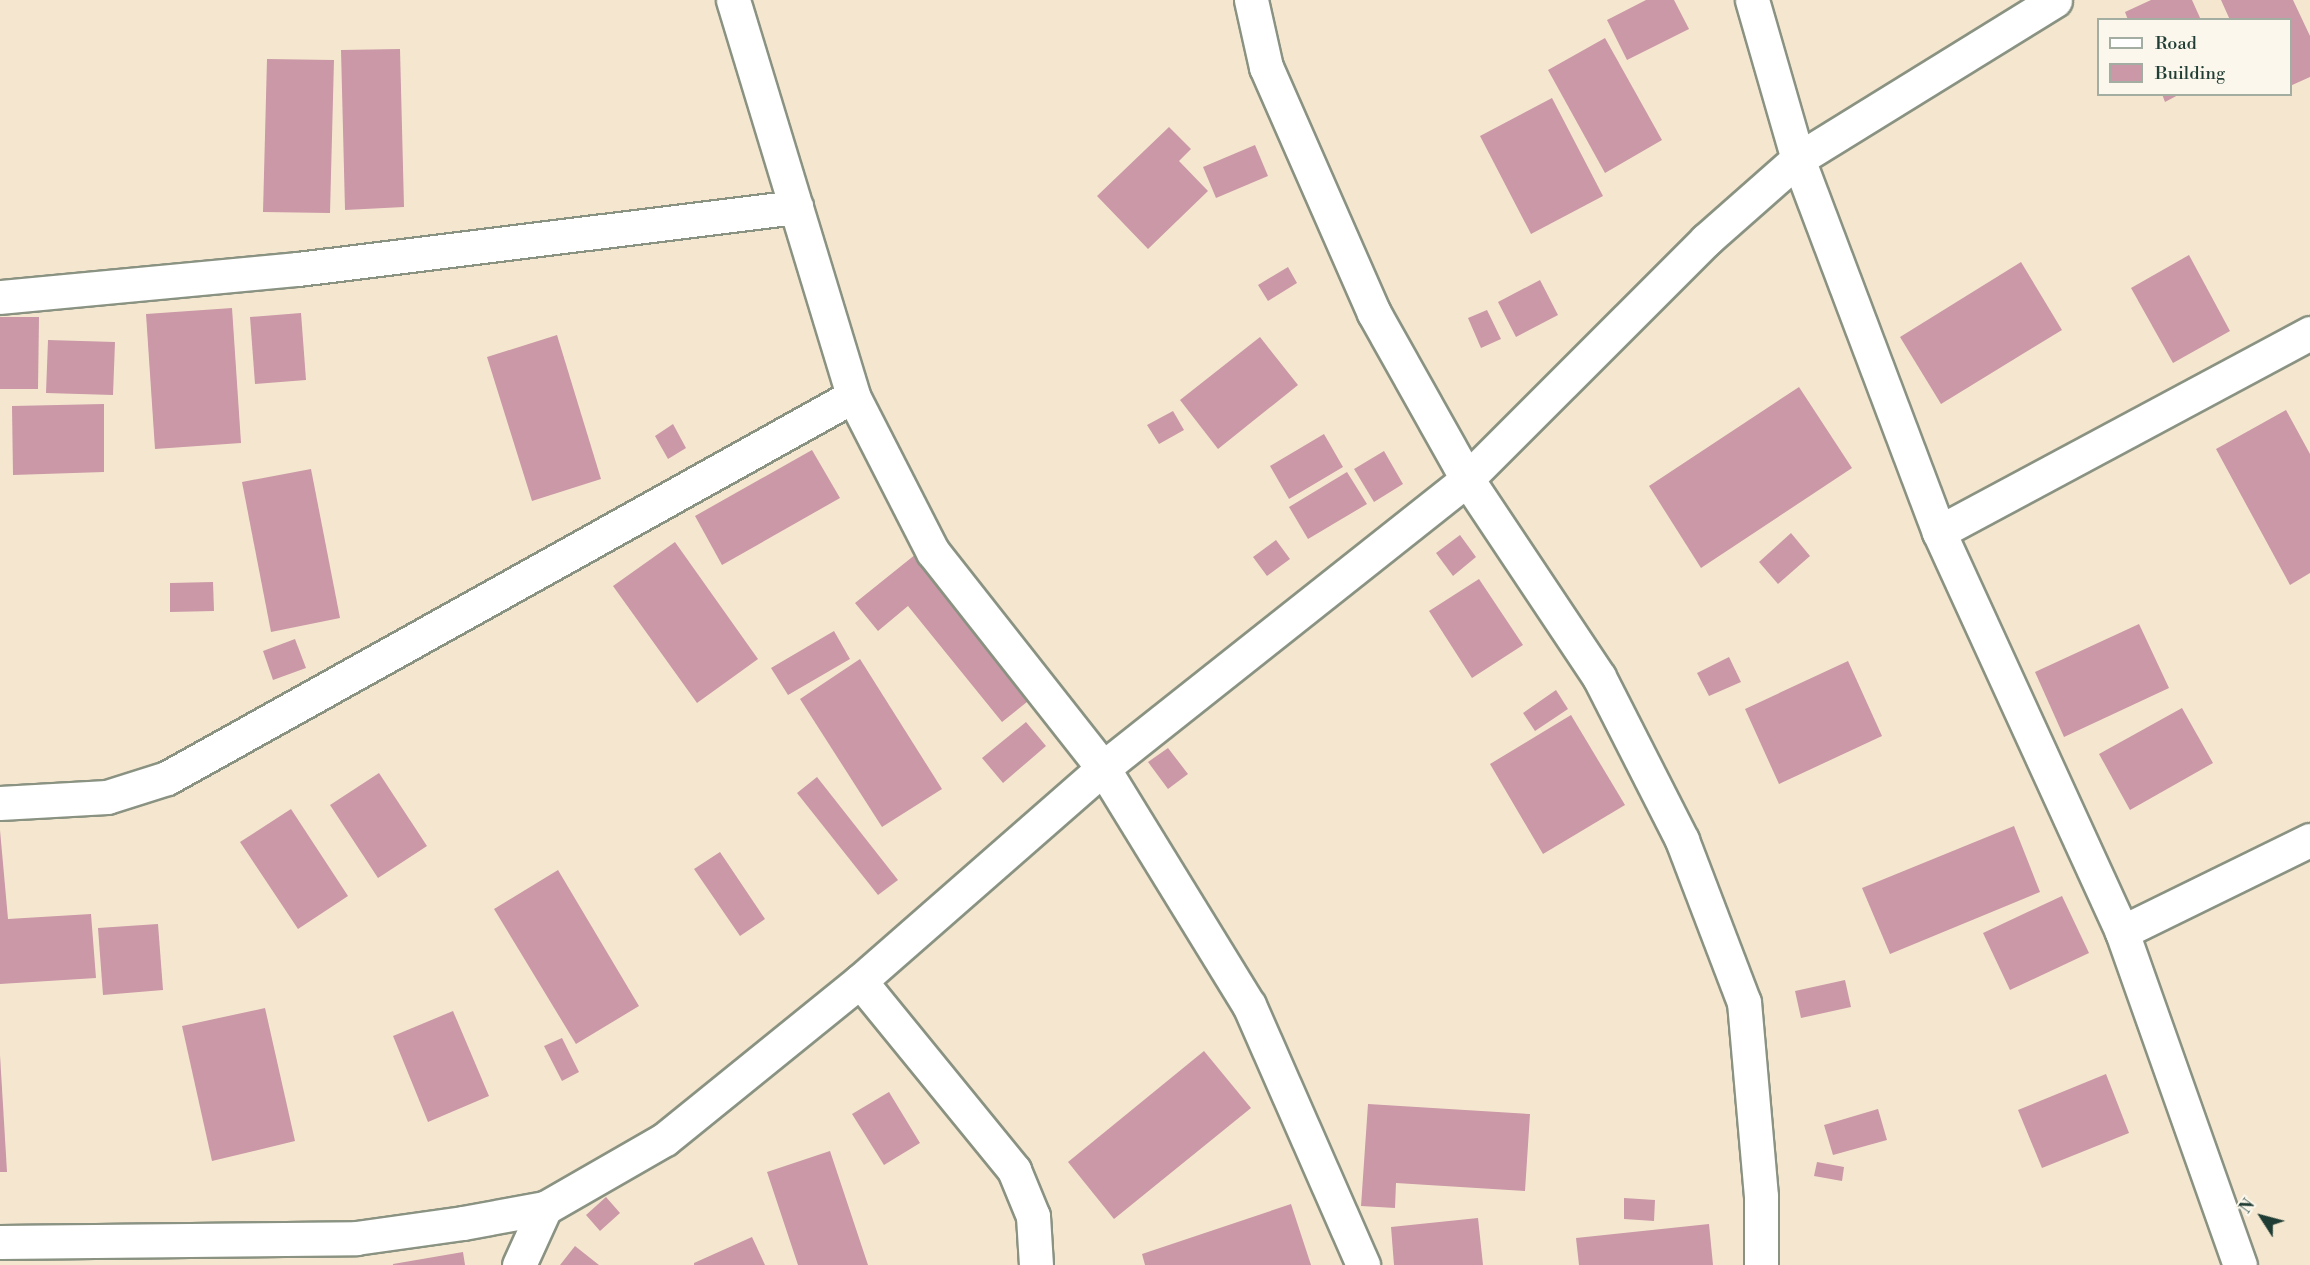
<!DOCTYPE html>
<style>
body{margin:0}
#map{position:relative;width:2310px;height:1265px;overflow:hidden;background:#f5e7cf;font-family:"Libre Bodoni",serif}
div>[style]{position:absolute}
[style*='--x']{left:calc(var(--x)*1px);top:calc(var(--y)*1px);width:calc(var(--w)*1px);rotate:calc(var(--a)*1deg)}
.building>*{inset:0;background:#ca98a7}
.roads{filter:drop-shadow(2px 0 #8a9282) drop-shadow(-2px 0 #8a9282) drop-shadow(0 2px #8a9282) drop-shadow(0 -2px #8a9282)}
.street>*{height:33px;margin:-16.5px;padding:0 16.5px;transform-origin:16.5px;border-radius:16.5px;background:#fff}
span{translate:-50% -50%;white-space:nowrap;text-align:center;line-height:1.15;-webkit-text-stroke:6px #fbf7ec;paint-order:stroke}
.legend{position:absolute;left:2097px;top:18px;width:195px;height:78px;box-sizing:border-box;background:#fbf7ec;border:2px solid #a3ada2;margin:0;padding:8px 10px;list-style:none;font-size:18px;color:#1f3d34}
.legend li{display:flex;align-items:center;gap:12px;height:30px}
.legend b{width:30px;border:2px solid #a3ada2}
.north{position:absolute;left:2232px;top:1187px;width:60px;height:60px;-webkit-text-stroke:4px #fbf7ec;paint-order:stroke;rotate:306deg;font-size:16px;font-weight:700;line-height:24px;text-align:center;color:#1f3d34}
.north::after{content:'';display:block;margin:auto;width:21px;height:27px;background:#1f3d34;clip-path:polygon(50% 0,100% 100%,50% 72%,0 100%)}
</style>
<div id="map">
<div class="building">
<i style="clip-path:polygon(1646px 0,1674px 0,1689px 29px,1627px 60px,1607px 20px)"></i>
<i style="clip-path:polygon(2151px 0,2192px 0,2201px 20px,2128px 20px,2125px 12px)"></i>
<i style="clip-path:polygon(2221px 0,2293px 0,2310px 36px,2310px 77px,2290px 86px,2290px 20px,2230px 20px)"></i>
<i style="clip-path:polygon(1605px 38px,1662px 140px,1605px 173px,1548px 70px)"></i>
<i style="clip-path:polygon(400px 49px,404px 207px,345px 210px,341px 50px)"></i>
<i style="clip-path:polygon(267px 59px,334px 60px,330px 213px,263px 212px)"></i>
<i style="clip-path:polygon(2162px 94px,2180px 94px,2165px 102px)"></i>
<i style="clip-path:polygon(1552px 98px,1603px 196px,1531px 234px,1480px 136px)"></i>
<i style="clip-path:polygon(1169px 127px,1191px 149px,1179px 161px,1208px 191px,1148px 249px,1097px 196px)"></i>
<i style="clip-path:polygon(1255px 145px,1268px 176px,1216px 198px,1203px 167px)"></i>
<i style="clip-path:polygon(2189px 255px,2230px 331px,2173px 363px,2131px 288px)"></i>
<i style="clip-path:polygon(2021px 262px,2062px 330px,1941px 404px,1900px 337px)"></i>
<i style="clip-path:polygon(1288px 267px,1297px 283px,1268px 301px,1258px 285px)"></i>
<i style="clip-path:polygon(1540px 280px,1558px 315px,1516px 337px,1498px 302px)"></i>
<i style="clip-path:polygon(232px 308px,241px 443px,155px 449px,146px 314px)"></i>
<i style="clip-path:polygon(1487px 310px,1501px 339px,1481px 348px,1468px 318px)"></i>
<i style="clip-path:polygon(301px 313px,306px 380px,255px 384px,250px 317px)"></i>
<i style="clip-path:polygon(0 317px,39px 317px,38px 389px,0 389px)"></i>
<i style="clip-path:polygon(557px 335px,601px 479px,532px 501px,487px 357px)"></i>
<i style="clip-path:polygon(1260px 337px,1298px 385px,1218px 449px,1180px 400px)"></i>
<i style="clip-path:polygon(48px 340px,115px 342px,113px 395px,46px 393px)"></i>
<i style="clip-path:polygon(1799px 387px,1852px 468px,1701px 568px,1649px 486px)"></i>
<i style="clip-path:polygon(104px 404px,104px 472px,13px 475px,12px 406px)"></i>
<i style="clip-path:polygon(2286px 410px,2310px 454px,2310px 573px,2290px 585px,2216px 449px)"></i>
<i style="clip-path:polygon(1173px 411px,1184px 430px,1159px 444px,1147px 425px)"></i>
<i style="clip-path:polygon(673px 424px,686px 448px,668px 459px,655px 436px)"></i>
<i style="clip-path:polygon(1324px 434px,1343px 467px,1289px 499px,1270px 466px)"></i>
<i style="clip-path:polygon(812px 450px,840px 498px,722px 565px,695px 516px)"></i>
<i style="clip-path:polygon(1384px 451px,1403px 484px,1374px 502px,1354px 469px)"></i>
<i style="clip-path:polygon(311px 469px,340px 618px,271px 632px,242px 482px)"></i>
<i style="clip-path:polygon(1347px 472px,1367px 504px,1308px 539px,1289px 507px)"></i>
<i style="clip-path:polygon(1791px 533px,1810px 556px,1778px 584px,1759px 562px)"></i>
<i style="clip-path:polygon(1460px 535px,1476px 557px,1453px 576px,1436px 553px)"></i>
<i style="clip-path:polygon(1276px 540px,1290px 559px,1267px 576px,1253px 557px)"></i>
<i style="clip-path:polygon(675px 542px,758px 659px,697px 703px,613px 586px)"></i>
<i style="clip-path:polygon(916px 554px,1032px 698px,1002px 722px,908px 606px,878px 631px,855px 603px)"></i>
<i style="clip-path:polygon(1479px 579px,1523px 645px,1472px 678px,1429px 611px)"></i>
<i style="clip-path:polygon(213px 582px,214px 611px,170px 612px,170px 583px)"></i>
<i style="clip-path:polygon(2139px 624px,2169px 688px,2064px 737px,2035px 672px)"></i>
<i style="clip-path:polygon(834px 631px,850px 659px,788px 695px,771px 668px)"></i>
<i style="clip-path:polygon(295px 639px,306px 668px,273px 680px,263px 651px)"></i>
<i style="clip-path:polygon(1729px 657px,1741px 682px,1709px 696px,1697px 673px)"></i>
<i style="clip-path:polygon(860px 659px,942px 789px,882px 827px,800px 699px)"></i>
<i style="clip-path:polygon(1848px 661px,1882px 736px,1779px 784px,1745px 709px)"></i>
<i style="clip-path:polygon(1556px 690px,1568px 709px,1535px 731px,1523px 713px)"></i>
<i style="clip-path:polygon(2182px 708px,2213px 763px,2130px 810px,2099px 754px)"></i>
<i style="clip-path:polygon(1571px 715px,1625px 805px,1543px 854px,1490px 764px)"></i>
<i style="clip-path:polygon(1026px 722px,1046px 746px,1003px 783px,982px 758px)"></i>
<i style="clip-path:polygon(1168px 748px,1188px 774px,1168px 789px,1148px 762px)"></i>
<i style="clip-path:polygon(379px 773px,427px 846px,378px 878px,330px 805px)"></i>
<i style="clip-path:polygon(817px 777px,898px 880px,878px 895px,797px 793px)"></i>
<i style="clip-path:polygon(291px 809px,348px 896px,298px 929px,240px 842px)"></i>
<i style="clip-path:polygon(2014px 826px,2040px 892px,1890px 954px,1862px 888px)"></i>
<i style="clip-path:polygon(0 830px,8px 919px,91px 914px,96px 978px,0 984px)"></i>
<i style="clip-path:polygon(720px 852px,765px 919px,740px 936px,694px 869px)"></i>
<i style="clip-path:polygon(558px 870px,639px 1006px,576px 1044px,494px 909px)"></i>
<i style="clip-path:polygon(2062px 896px,2089px 953px,2010px 990px,1983px 933px)"></i>
<i style="clip-path:polygon(158px 924px,163px 990px,103px 995px,98px 928px)"></i>
<i style="clip-path:polygon(1845px 980px,1851px 1007px,1801px 1018px,1795px 991px)"></i>
<i style="clip-path:polygon(265px 1008px,295px 1141px,212px 1161px,182px 1026px)"></i>
<i style="clip-path:polygon(453px 1011px,489px 1096px,428px 1122px,393px 1036px)"></i>
<i style="clip-path:polygon(562px 1038px,579px 1072px,562px 1081px,544px 1046px)"></i>
<i style="clip-path:polygon(1204px 1051px,1251px 1108px,1114px 1219px,1068px 1162px)"></i>
<i style="clip-path:polygon(0 1055px,7px 1172px,0 1172px)"></i>
<i style="clip-path:polygon(2106px 1074px,2129px 1133px,2042px 1168px,2018px 1110px)"></i>
<i style="clip-path:polygon(889px 1092px,920px 1143px,884px 1165px,852px 1114px)"></i>
<i style="clip-path:polygon(1368px 1104px,1530px 1114px,1525px 1191px,1396px 1183px,1395px 1208px,1361px 1206px)"></i>
<i style="clip-path:polygon(1878px 1109px,1887px 1140px,1833px 1155px,1824px 1125px)"></i>
<i style="clip-path:polygon(830px 1151px,868px 1265px,798px 1265px,767px 1172px)"></i>
<i style="clip-path:polygon(1817px 1162px,1844px 1167px,1842px 1181px,1814px 1176px)"></i>
<i style="clip-path:polygon(606px 1197px,620px 1213px,600px 1231px,586px 1215px)"></i>
<i style="clip-path:polygon(1624px 1198px,1655px 1200px,1654px 1221px,1624px 1219px)"></i>
<i style="clip-path:polygon(1291px 1204px,1311px 1265px,1145px 1265px,1142px 1254px)"></i>
<i style="clip-path:polygon(1478px 1218px,1483px 1265px,1394px 1265px,1391px 1227px)"></i>
<i style="clip-path:polygon(1709px 1224px,1713px 1265px,1579px 1265px,1576px 1238px)"></i>
<i style="clip-path:polygon(752px 1237px,765px 1265px,694px 1265px,694px 1263px)"></i>
<i style="clip-path:polygon(575px 1246px,599px 1265px,560px 1265px)"></i>
<i style="clip-path:polygon(463px 1252px,465px 1265px,393px 1265px,393px 1264px)"></i>
</div>
<div class="roads">
<div class="street">
<i style="--x:733;--y:0;--w:414;--a:73.1"></i>
<i style="--x:853;--y:396;--w:175;--a:62.9"></i>
<i style="--x:933;--y:552;--w:275;--a:51.8"></i>
<i style="--x:1103;--y:768;--w:278;--a:58.4"></i>
<i style="--x:1249;--y:1005;--w:284;--a:66.3"></i>
<i style="--x:1251;--y:0;--w:69;--a:77.4"></i>
<i style="--x:1266;--y:67;--w:269;--a:66.3"></i>
<i style="--x:1374;--y:313;--w:190;--a:60.7"></i>
<i style="--x:1467;--y:479;--w:238;--a:56.3"></i>
<i style="--x:1599;--y:677;--w:183;--a:63"></i>
<i style="--x:1682;--y:840;--w:173;--a:69.1"></i>
<i style="--x:1744;--y:1002;--w:195;--a:85"></i>
<i style="--x:1761;--y:1196;--w:69;--a:90"></i>
<i style="--x:1752;--y:0;--w:166;--a:73.9"></i>
<i style="--x:1798;--y:159;--w:399;--a:69.3"></i>
<i style="--x:1939;--y:532;--w:440;--a:65.4"></i>
<i style="--x:2122;--y:932;--w:353;--a:70.5"></i>
<i style="--x:0;--y:297;--w:299;--a:-5.4"></i>
<i style="--x:298;--y:269;--w:502;--a:-7.1"></i>
<i style="--x:1939;--y:532;--w:421;--a:-28.2"></i>
<i style="--x:0;--y:803;--w:107;--a:-3.2"></i>
<i style="--x:107;--y:797;--w:63;--a:-17.6"></i>
<i style="--x:167;--y:778;--w:785;--a:-29.11"></i>
<i style="--x:2122;--y:932;--w:209;--a:-26.1"></i>
<i style="--x:860;--y:981;--w:244;--a:50.8"></i>
<i style="--x:1014;--y:1170;--w:50;--a:67.6"></i>
<i style="--x:1033;--y:1216;--w:49;--a:86.5"></i>
<i style="--x:0;--y:1242;--w:356;--a:-0.6"></i>
<i style="--x:356;--y:1238;--w:108;--a:-8"></i>
<i style="--x:463;--y:1223;--w:83;--a:-10.4"></i>
<i style="--x:545;--y:1208;--w:138;--a:-29.9"></i>
<i style="--x:665;--y:1139;--w:251;--a:-39"></i>
<i style="--x:860;--y:981;--w:323;--a:-41.2"></i>
<i style="--x:1103;--y:768;--w:465;--a:-38.4"></i>
<i style="--x:1467;--y:479;--w:338;--a:-45"></i>
<i style="--x:1706;--y:240;--w:123;--a:-41.4"></i>
<i style="--x:1798;--y:159;--w:302;--a:-31.7"></i>
<i style="--x:519;--y:1265;--w:63;--a:-65.5"></i>
</div>
</div>
<ul class="legend">
<li><b style="height:8px;background:#fff"></b>Road</li>
<li><b style="height:16px;background:#ca98a7"></b>Building</li>
</ul>
<div class="north">N</div>
</div>
